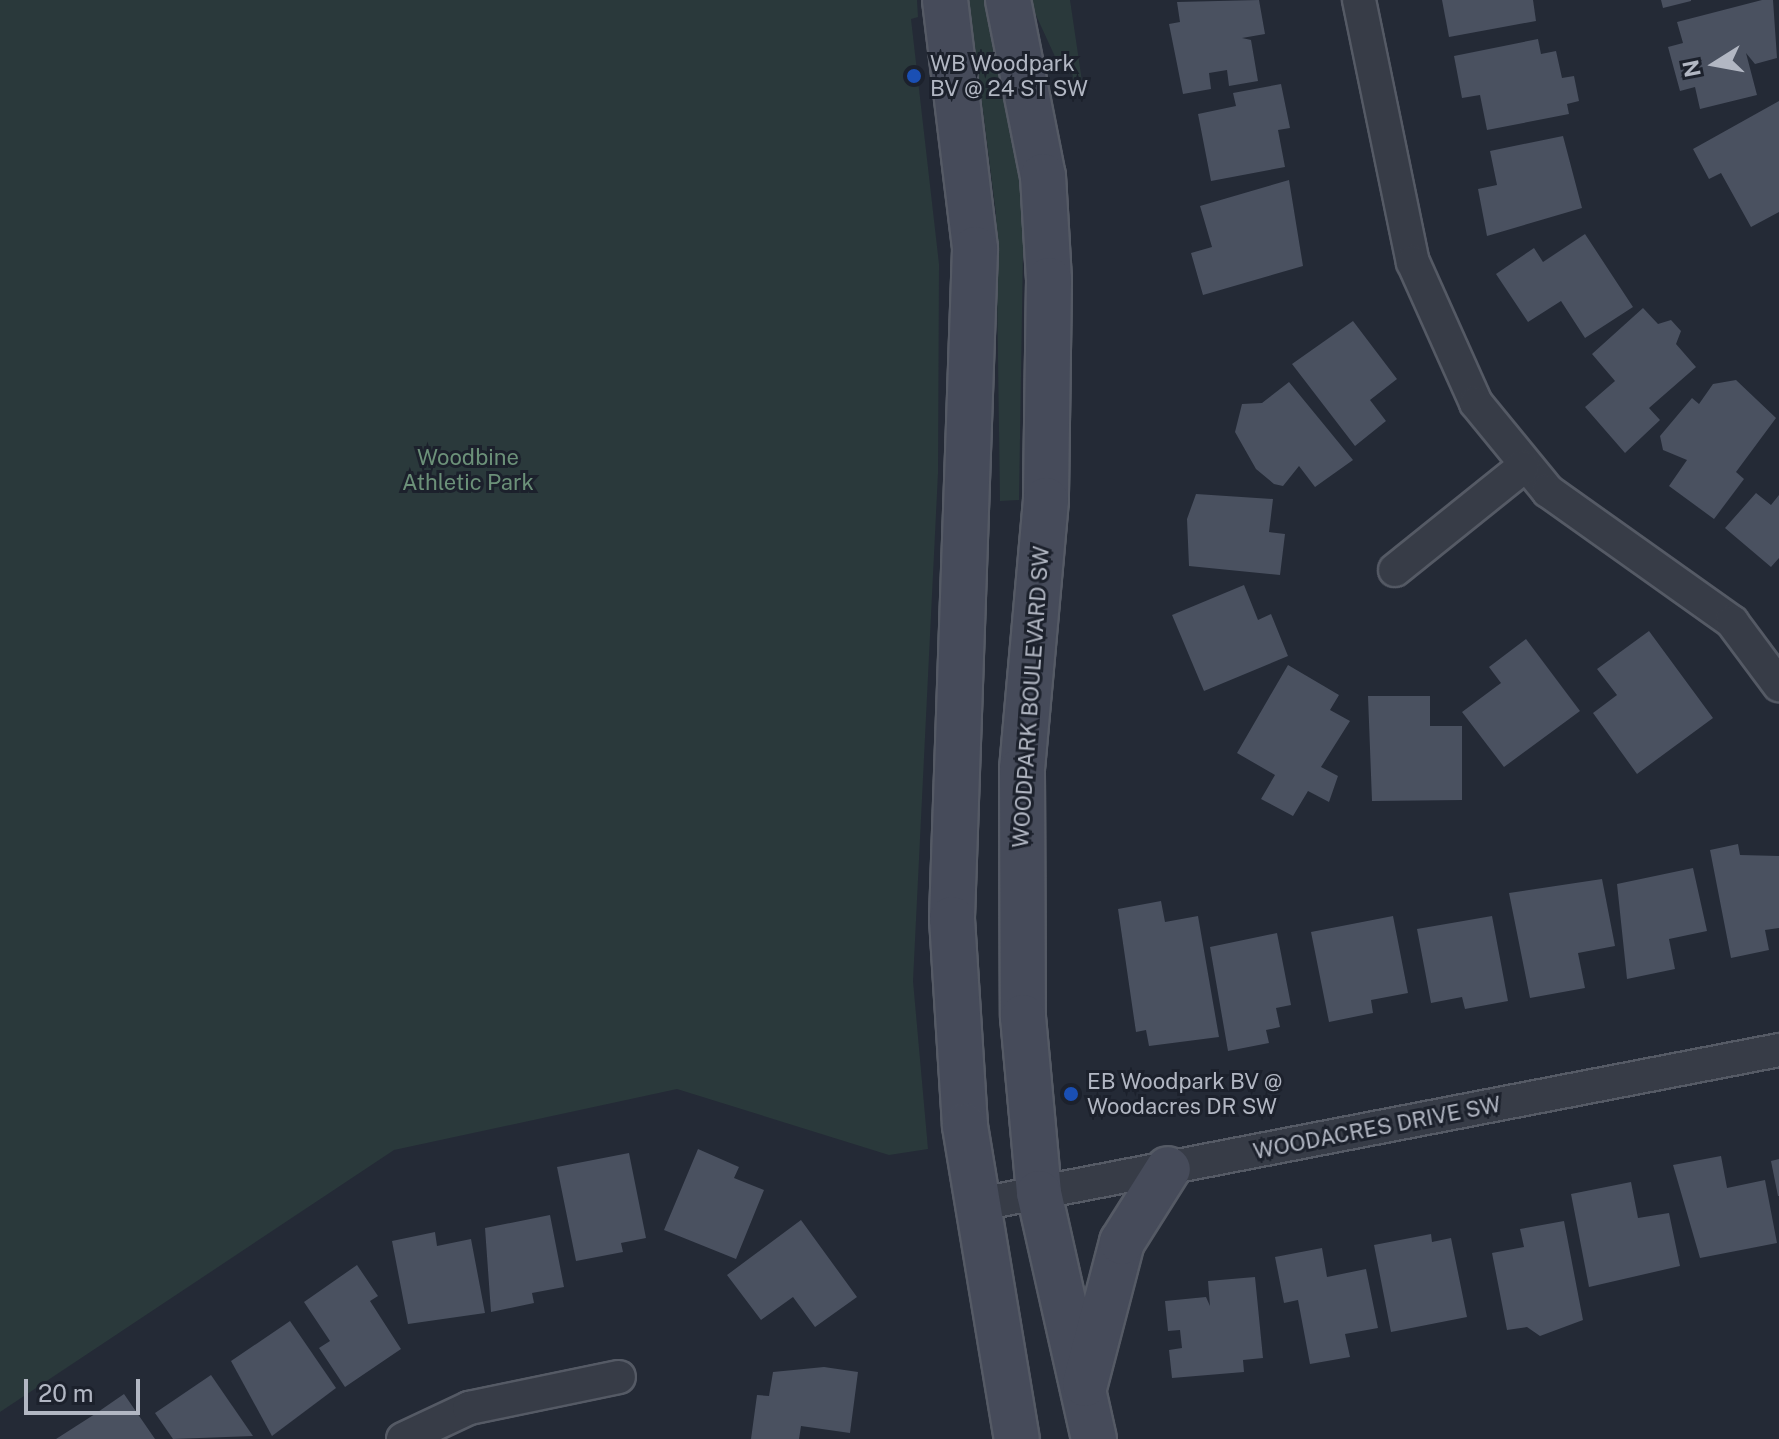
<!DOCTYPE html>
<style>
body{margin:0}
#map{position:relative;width:1779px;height:1439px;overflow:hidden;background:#242a36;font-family:"Public Sans",sans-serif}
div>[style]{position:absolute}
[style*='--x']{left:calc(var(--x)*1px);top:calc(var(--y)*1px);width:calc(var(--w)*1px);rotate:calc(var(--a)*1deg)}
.green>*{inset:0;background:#2a393b}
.building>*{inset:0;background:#4a5160}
.roads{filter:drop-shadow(2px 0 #555a65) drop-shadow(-2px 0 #555a65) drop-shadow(0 2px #555a65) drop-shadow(0 -2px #555a65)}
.street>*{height:32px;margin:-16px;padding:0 16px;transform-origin:16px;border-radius:16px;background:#373c47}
.secondary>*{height:44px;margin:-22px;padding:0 22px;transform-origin:22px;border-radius:22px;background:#464b5a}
.dots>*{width:22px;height:22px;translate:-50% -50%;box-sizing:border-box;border:4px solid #1c212c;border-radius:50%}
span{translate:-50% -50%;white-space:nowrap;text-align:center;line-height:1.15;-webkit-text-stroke:6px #1c212c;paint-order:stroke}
.poi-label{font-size:22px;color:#b2b7c3}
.left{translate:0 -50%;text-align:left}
.park-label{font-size:22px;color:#6c9179}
.street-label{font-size:22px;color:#b2b7c3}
.north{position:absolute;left:1675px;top:24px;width:80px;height:80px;-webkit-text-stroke:6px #1c212c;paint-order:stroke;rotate:259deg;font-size:22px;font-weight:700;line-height:32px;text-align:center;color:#b2b7c3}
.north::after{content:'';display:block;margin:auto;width:28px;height:36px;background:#b2b7c3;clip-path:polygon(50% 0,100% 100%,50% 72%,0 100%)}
.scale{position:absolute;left:24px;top:1379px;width:116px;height:36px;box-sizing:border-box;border:4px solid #b2b7c3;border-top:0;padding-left:10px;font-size:24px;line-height:28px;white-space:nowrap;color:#b2b7c3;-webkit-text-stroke:6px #1c212c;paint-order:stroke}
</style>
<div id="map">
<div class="green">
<i style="clip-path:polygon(0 0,917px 0,918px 17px,911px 19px,939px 264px,938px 473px,913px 981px,928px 1149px,889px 1155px,677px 1089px,394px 1150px,0 1412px)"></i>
<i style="clip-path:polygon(969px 0,989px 0,1024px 188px,1019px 500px,1000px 501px,996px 214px)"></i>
<i style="clip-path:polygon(1029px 0,1070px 0,1083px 88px,1076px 89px,1072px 73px,1063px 74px)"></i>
</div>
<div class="building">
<i style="clip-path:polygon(1259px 0,1265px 34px,1242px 38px,1251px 40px,1258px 81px,1229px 86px,1227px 70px,1209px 73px,1211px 89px,1183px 94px,1169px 24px,1180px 22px,1177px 2px)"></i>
<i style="clip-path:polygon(1442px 0,1533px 0,1536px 21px,1449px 37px)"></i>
<i style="clip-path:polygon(1661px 0,1691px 0,1691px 1px,1663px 8px)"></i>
<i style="clip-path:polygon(1762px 0,1773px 0,1777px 58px,1755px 64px,1746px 53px,1757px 95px,1700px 109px,1695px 87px,1680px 91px,1668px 47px,1683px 43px,1677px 22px)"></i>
<i style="clip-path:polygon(1538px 39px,1541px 54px,1556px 51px,1562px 78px,1574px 76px,1579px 101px,1567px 104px,1569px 114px,1487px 130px,1480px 95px,1462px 98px,1454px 56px)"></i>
<i style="clip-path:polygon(1281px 84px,1290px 128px,1278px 130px,1285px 167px,1211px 181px,1198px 114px,1236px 106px,1233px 93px)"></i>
<i style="clip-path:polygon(1779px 101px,1779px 212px,1751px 227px,1721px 173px,1709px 179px,1693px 149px)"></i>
<i style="clip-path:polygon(1563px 136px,1582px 208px,1487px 236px,1478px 189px,1497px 185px,1490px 151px)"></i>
<i style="clip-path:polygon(1289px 180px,1303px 266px,1203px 295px,1191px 253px,1212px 247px,1200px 206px)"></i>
<i style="clip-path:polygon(1585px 234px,1633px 307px,1585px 338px,1561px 301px,1528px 322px,1496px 274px,1534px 248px,1543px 262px)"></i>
<i style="clip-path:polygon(1643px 308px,1658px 324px,1671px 320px,1681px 331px,1676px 344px,1696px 367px,1649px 408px,1660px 420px,1625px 453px,1585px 407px,1615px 381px,1592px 354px)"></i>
<i style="clip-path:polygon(1353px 321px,1397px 379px,1370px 400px,1386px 421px,1355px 446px,1292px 364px)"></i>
<i style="clip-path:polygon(1736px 380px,1776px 418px,1736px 472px,1744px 479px,1714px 519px,1669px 486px,1687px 460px,1663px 450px,1660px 436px,1692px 398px,1699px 404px,1713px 384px)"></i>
<i style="clip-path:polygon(1289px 382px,1353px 460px,1315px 487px,1299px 466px,1283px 486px,1274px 484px,1256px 469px,1235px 432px,1242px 404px,1262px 403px)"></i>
<i style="clip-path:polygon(1756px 493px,1771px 505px,1779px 495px,1779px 558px,1771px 567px,1725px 528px)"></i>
<i style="clip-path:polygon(1196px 494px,1273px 499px,1269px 532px,1285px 534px,1280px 575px,1189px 566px,1187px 519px)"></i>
<i style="clip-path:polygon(1244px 585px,1258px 620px,1271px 614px,1288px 656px,1204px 691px,1172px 615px)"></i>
<i style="clip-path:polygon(1649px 631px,1713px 718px,1637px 774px,1593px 713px,1617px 695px,1597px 669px)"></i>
<i style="clip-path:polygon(1526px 639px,1580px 711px,1504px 767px,1462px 712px,1501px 683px,1489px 667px)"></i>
<i style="clip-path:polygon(1288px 665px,1339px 695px,1330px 710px,1350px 721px,1321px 767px,1338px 776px,1329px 802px,1308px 791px,1293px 816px,1261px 799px,1275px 775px,1237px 753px)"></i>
<i style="clip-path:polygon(1368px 696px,1430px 696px,1430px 726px,1462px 726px,1462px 800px,1372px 801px)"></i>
<i style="clip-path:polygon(1738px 844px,1740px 855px,1779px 856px,1779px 928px,1765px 930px,1769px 950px,1731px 958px,1710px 850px)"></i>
<i style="clip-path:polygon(1693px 868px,1707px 931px,1669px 939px,1675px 969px,1627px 979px,1617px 884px)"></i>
<i style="clip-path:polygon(1602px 879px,1615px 946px,1578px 953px,1585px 988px,1530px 998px,1509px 893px)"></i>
<i style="clip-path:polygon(1161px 901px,1165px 922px,1198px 916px,1219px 1037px,1149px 1046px,1146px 1030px,1136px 1032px,1118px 909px)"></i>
<i style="clip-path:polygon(1393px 916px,1408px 993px,1371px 1000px,1373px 1013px,1329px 1022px,1311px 932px)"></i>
<i style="clip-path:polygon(1492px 916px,1508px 1001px,1465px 1009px,1462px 997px,1431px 1003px,1417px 929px)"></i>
<i style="clip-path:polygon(1277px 933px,1291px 1005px,1276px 1008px,1280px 1027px,1266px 1030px,1269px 1043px,1228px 1051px,1210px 947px)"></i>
<i style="clip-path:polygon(698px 1149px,739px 1167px,734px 1178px,764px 1190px,736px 1259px,664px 1230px)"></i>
<i style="clip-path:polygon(629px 1153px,646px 1238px,621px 1243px,623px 1252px,576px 1261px,557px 1167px)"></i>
<i style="clip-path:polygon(1721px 1156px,1727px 1188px,1765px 1180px,1777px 1243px,1700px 1258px,1673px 1165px)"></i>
<i style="clip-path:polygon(1779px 1159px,1779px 1196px,1778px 1196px,1771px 1161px)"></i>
<i style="clip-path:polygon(1631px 1182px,1638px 1218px,1669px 1213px,1680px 1266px,1589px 1287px,1571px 1194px)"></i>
<i style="clip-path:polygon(550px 1215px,564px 1287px,532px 1293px,534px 1303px,491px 1312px,485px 1228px)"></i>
<i style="clip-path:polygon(801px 1220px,857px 1297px,815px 1327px,793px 1297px,761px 1320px,727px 1275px)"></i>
<i style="clip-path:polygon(1564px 1221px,1583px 1320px,1540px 1336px,1527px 1327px,1507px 1330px,1492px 1253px,1524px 1247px,1520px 1229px)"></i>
<i style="clip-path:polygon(435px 1232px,437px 1246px,471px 1239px,485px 1313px,408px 1324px,392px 1241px)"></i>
<i style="clip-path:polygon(1431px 1234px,1432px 1242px,1451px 1238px,1467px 1317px,1391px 1332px,1374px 1245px)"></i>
<i style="clip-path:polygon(1322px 1248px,1327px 1277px,1366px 1269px,1378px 1328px,1345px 1334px,1350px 1357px,1310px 1364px,1298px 1300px,1284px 1303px,1275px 1257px)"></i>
<i style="clip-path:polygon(357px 1265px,378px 1296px,370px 1301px,401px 1349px,345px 1387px,319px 1348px,330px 1341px,304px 1302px)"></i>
<i style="clip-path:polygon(1255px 1277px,1263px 1358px,1243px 1360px,1244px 1372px,1172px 1378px,1169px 1350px,1182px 1348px,1180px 1330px,1168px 1331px,1165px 1301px,1206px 1297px,1210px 1306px,1208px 1281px)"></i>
<i style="clip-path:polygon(290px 1321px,336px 1388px,272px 1436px,231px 1361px)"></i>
<i style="clip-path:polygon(824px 1367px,858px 1372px,850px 1433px,801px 1426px,799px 1439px,751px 1439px,757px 1395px,769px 1396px,773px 1372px)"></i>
<i style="clip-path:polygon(211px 1375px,253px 1436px,173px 1439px,155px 1413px)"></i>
<i style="clip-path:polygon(124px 1394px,155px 1439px,56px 1439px,95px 1414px)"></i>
</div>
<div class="roads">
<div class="street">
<i style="--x:1359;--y:0;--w:268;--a:78.4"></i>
<i style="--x:1413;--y:262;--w:154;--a:65.9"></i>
<i style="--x:1476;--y:403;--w:114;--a:50.7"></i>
<i style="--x:1548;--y:491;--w:226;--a:35.4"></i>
<i style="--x:1732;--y:622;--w:79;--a:53.3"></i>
<i style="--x:1395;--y:570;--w:164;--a:-38.8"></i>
<i style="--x:975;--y:1205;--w:819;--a:-10.91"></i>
<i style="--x:403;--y:1439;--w:73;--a:-25.2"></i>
<i style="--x:469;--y:1408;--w:153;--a:-11.7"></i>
</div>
<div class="secondary">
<i style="--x:945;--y:0;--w:251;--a:83.1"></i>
<i style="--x:975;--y:249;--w:670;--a:91.97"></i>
<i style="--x:952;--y:919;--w:207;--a:86.4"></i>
<i style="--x:965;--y:1126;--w:317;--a:80.6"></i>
<i style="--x:1008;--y:0;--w:179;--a:78.8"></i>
<i style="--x:1043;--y:176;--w:104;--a:86.7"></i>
<i style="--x:1049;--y:280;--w:220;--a:90.8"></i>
<i style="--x:1046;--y:500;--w:270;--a:95.1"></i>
<i style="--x:1022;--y:769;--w:248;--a:89.8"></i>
<i style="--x:1023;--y:1017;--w:177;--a:84.8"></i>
<i style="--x:1039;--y:1193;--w:252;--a:77.4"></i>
<i style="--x:1085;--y:1384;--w:147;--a:-75.4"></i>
<i style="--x:1122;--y:1242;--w:86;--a:-57.8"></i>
</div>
</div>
<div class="dots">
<i style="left:914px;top:76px;background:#1a4fb4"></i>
<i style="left:1071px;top:1094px;background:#1a4fb4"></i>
</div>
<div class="poi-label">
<span class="left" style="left:930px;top:76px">WB Woodpark<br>BV @ 24 ST SW</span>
<span class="left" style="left:1087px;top:1094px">EB Woodpark BV @<br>Woodacres DR SW</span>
</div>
<div class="park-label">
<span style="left:468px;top:470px">Woodbine<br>Athletic Park</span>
</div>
<div class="street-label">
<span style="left:1031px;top:697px;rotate:-86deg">WOODPARK BOULEVARD SW</span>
<span style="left:1377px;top:1128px;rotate:-11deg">WOODACRES DRIVE SW</span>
</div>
<div class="north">N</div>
<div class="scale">20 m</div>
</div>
